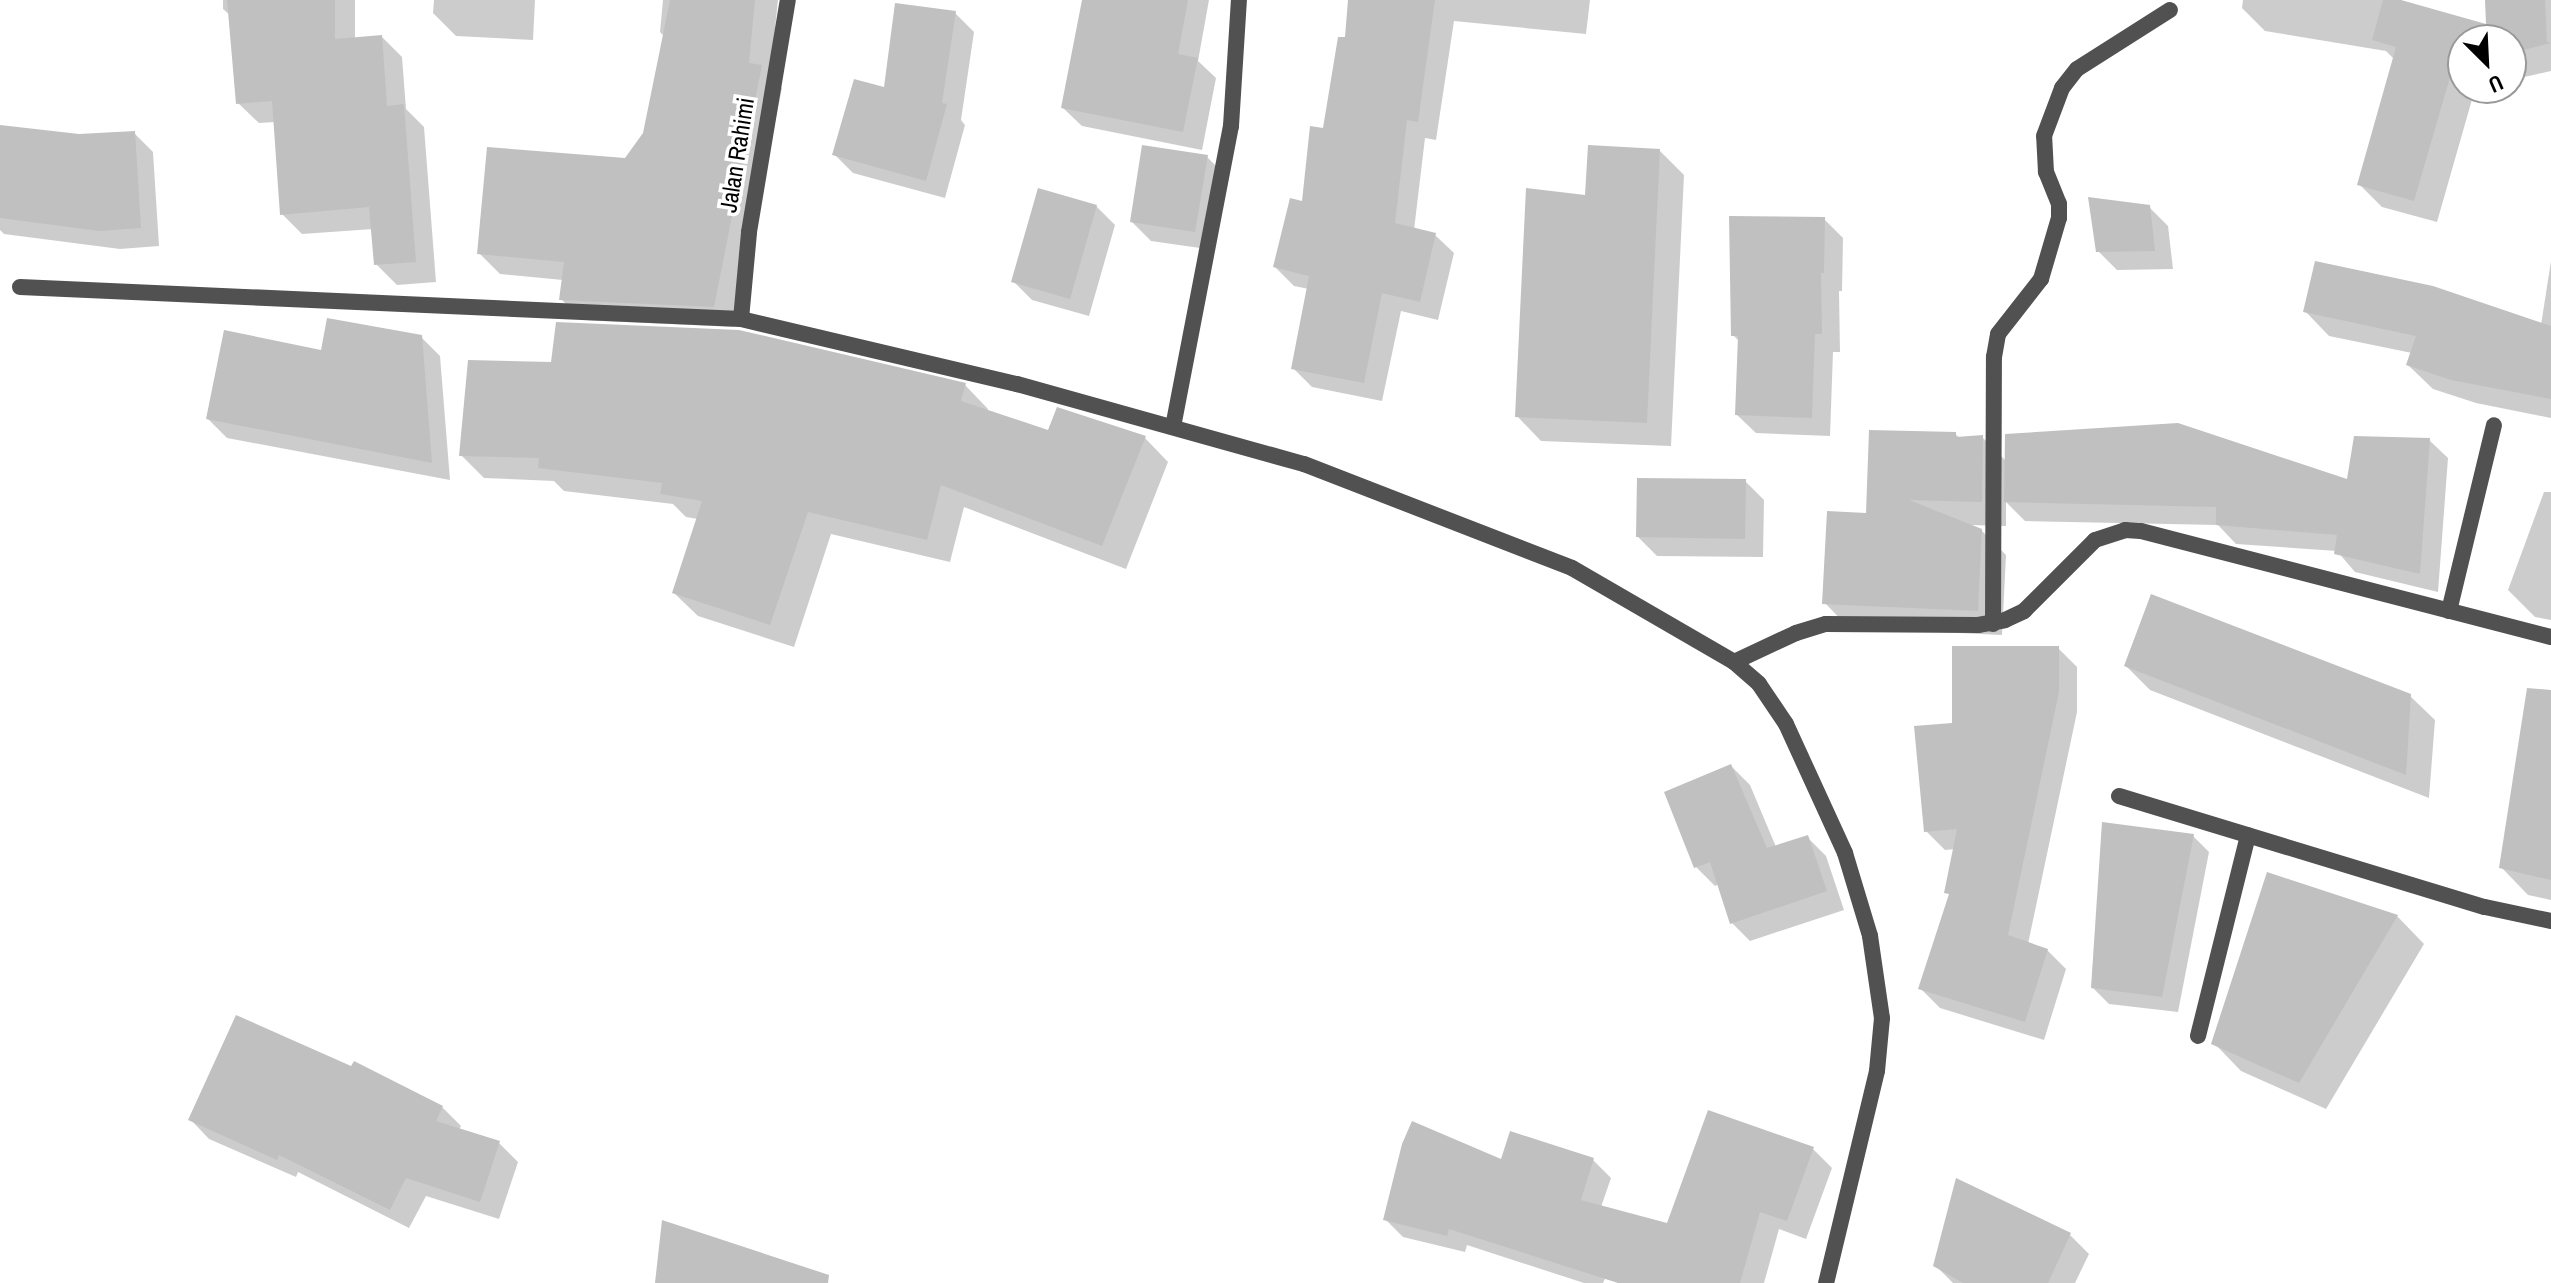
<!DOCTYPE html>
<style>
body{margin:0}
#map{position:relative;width:2551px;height:1283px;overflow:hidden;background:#fff;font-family:"Archivo Narrow",sans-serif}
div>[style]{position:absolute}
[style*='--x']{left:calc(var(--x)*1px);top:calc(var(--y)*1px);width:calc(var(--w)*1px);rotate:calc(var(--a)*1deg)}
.shadow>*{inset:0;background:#0003}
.building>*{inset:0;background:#c0c0c0}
.street>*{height:16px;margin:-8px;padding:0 8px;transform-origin:8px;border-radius:8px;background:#515151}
span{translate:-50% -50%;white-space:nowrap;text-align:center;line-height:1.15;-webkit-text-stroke:7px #fff;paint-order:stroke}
.street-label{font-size:24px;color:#000}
.north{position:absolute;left:2447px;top:24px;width:80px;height:80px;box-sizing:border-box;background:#fff;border:2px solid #999;border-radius:50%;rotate:156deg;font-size:22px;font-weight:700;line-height:32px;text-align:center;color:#000}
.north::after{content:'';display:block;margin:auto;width:28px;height:36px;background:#000;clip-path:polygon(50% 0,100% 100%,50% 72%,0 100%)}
</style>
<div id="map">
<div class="shadow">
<i style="clip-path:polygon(223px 0,355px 0,355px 39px,382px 37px,402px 57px,406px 109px,424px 127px,436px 282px,397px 285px,376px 264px,373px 229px,302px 234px,282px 214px,275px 122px,259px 123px,238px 103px,231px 16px,223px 9px)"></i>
<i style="clip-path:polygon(434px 0,535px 0,533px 40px,456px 36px,433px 13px)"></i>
<i style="clip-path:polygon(663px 0,778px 0,770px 76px,782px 88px,734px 327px,582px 320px,561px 299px,563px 280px,500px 274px,479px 253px,626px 160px,645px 133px,665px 37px,660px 32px)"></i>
<i style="clip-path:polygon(1083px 0,1209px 0,1198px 61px,1216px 78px,1202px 150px,1082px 126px,1063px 108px)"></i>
<i style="clip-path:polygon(1350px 0,1590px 0,1586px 34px,1454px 21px,1436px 140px,1425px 138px,1414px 230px,1435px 235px,1454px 253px,1438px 320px,1401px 311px,1382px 401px,1312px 387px,1293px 368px,1309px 289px,1294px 286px,1275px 267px,1304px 203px,1325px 130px,1346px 40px)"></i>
<i style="clip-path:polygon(2243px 0,2393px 0,2488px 27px,2487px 0,2551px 0,2551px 71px,2511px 80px,2511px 40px,2463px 40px,2463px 88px,2479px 88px,2475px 89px,2437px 222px,2382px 207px,2359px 184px,2395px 60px,2386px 51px,2265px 31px,2242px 8px)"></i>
<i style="clip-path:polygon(955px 13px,974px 32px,961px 120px,965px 125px,945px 198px,853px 173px,834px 154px,885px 90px)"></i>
<i style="clip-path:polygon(0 127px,78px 136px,134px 133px,153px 152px,159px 246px,120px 249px,4px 234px,0 230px)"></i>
<i style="clip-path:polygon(1660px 151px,1684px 175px,1671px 446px,1541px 441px,1517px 416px,1587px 197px)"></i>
<i style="clip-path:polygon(1207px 157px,1226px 176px,1214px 250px,1151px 241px,1132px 222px)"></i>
<i style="clip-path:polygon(1096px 206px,1115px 225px,1089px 316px,1032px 300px,1013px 281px)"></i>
<i style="clip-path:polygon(2149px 207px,2168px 226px,2173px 269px,2117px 270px,2098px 251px)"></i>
<i style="clip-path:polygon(1824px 219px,1843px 238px,1842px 291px,1839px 291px,1840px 352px,1833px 352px,1830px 436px,1756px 433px,1737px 415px,1740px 342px,1733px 335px)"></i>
<i style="clip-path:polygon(2551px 261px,2551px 418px,2476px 403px,2433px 389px,2408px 365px,2412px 353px,2329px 336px,2305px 311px,2541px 325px)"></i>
<i style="clip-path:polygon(421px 337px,440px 356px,450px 480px,227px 438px,208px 419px,322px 352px)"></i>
<i style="clip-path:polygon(965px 385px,988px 409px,987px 412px,1049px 432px,1145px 438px,1168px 462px,1126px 569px,964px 507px,950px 562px,831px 534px,794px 647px,698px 616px,674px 593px,698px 519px,686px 517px,673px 504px,564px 491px,554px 481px,484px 478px,461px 455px)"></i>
<i style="clip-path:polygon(1955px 434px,1960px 438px,1982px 437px,2007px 462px,2348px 482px,2429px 440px,2448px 458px,2438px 592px,2355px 572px,2337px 551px,2236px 544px,2218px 525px,2025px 521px,2006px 502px,2006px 526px,1968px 525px,1981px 530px,2006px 555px,2002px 635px,1849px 628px,1825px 603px,1868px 515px)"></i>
<i style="clip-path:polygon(1745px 481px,1764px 500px,1763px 557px,1657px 556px,1638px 537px)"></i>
<i style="clip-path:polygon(2544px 492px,2551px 492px,2551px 620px,2535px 617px,2508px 590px)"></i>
<i style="clip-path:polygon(2058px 648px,2077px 667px,2077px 712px,2028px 944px,2047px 950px,2066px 969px,2044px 1040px,1940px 1008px,1921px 989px,1951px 896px,1947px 892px,1955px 849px,1945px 850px,1926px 831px,1954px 724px)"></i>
<i style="clip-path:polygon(2126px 666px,2410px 696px,2435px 720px,2429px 798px,2150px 690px)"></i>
<i style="clip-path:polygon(2551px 695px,2551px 900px,2528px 895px,2501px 867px)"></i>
<i style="clip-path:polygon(1731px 766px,1750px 785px,1776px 847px,1807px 837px,1826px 856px,1844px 910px,1750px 941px,1732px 923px,1719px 884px,1715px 886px,1696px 867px)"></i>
<i style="clip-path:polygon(2193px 836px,2209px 852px,2178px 1012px,2109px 1004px,2093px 988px)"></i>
<i style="clip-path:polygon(2268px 875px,2397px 916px,2424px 944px,2326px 1109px,2241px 1071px,2214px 1043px)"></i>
<i style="clip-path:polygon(442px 1107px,461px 1126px,459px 1130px,499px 1143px,518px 1162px,499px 1219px,426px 1196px,409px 1228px,298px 1172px,296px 1177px,209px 1139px,191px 1120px)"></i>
<i style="clip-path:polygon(1813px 1149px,1832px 1168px,1806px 1239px,1779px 1229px,1764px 1283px,1632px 1283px,1668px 1225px)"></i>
<i style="clip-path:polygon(1593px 1160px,1611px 1178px,1601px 1207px,1629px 1227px,1603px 1283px,1584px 1283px,1467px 1245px,1465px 1252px,1403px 1237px,1385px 1219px,1503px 1162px)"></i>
<i style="clip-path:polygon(2070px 1235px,2089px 1254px,2075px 1283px,1953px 1283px,1935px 1265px)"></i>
</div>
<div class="building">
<i style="clip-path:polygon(227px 0,335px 0,335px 39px,382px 35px,387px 106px,404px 104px,416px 262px,374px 265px,369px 207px,280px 215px,272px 101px,236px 104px)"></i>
<i style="clip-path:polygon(670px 0,755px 0,749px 63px,762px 65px,714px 307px,559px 300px,564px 262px,477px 254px,487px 147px,625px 158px,643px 133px)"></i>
<i style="clip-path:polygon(1082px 0,1188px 0,1178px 54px,1198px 58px,1183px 132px,1061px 108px)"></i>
<i style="clip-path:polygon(1348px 0,1435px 0,1418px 122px,1407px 120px,1395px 223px,1436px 233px,1420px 302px,1382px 293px,1364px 383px,1291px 369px,1309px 276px,1273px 267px,1290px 198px,1302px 201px,1310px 126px,1323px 128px,1338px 37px,1345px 37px)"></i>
<i style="clip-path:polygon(2383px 0,2401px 0,2486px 24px,2485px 0,2545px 0,2547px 42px,2551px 43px,2511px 53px,2511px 40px,2463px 40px,2463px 64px,2453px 67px,2414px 201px,2357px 185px,2396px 47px,2372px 40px)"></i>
<i style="clip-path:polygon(895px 3px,956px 11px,942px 103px,947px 104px,926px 181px,832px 155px,854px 79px,884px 87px)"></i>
<i style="clip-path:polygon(0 125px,79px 134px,135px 131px,141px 228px,99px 231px,0 218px)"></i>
<i style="clip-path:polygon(1142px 145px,1208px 155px,1195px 232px,1130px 222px)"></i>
<i style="clip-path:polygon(1588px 145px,1660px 149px,1647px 423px,1515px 417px,1526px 188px,1585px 195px)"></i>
<i style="clip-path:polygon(1038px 188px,1097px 205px,1070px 299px,1011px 282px)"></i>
<i style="clip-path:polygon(2088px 197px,2150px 205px,2155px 251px,2096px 252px)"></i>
<i style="clip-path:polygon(1729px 216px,1825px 217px,1824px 273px,1821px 273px,1822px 334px,1815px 334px,1812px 418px,1735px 415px,1738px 336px,1731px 336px)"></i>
<i style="clip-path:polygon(2315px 261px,2433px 286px,2551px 326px,2551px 399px,2451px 380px,2406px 365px,2416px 336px,2303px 312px)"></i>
<i style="clip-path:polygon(327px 318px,422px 335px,432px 463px,206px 419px,224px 330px,321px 350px)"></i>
<i style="clip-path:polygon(556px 322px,739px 330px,966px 383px,961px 401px,1048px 430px,1057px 407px,1146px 436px,1102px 546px,941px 485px,927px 540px,808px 512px,770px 625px,672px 593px,702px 501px,660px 494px,662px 483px,538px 468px,539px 458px,459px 456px,468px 360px,551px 362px)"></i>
<i style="clip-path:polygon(2178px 423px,2347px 479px,2354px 436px,2430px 438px,2420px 574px,2334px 554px,2337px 535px,2216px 525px,2216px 507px,2004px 502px,2005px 434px)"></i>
<i style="clip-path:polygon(1869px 430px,1956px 432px,1956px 437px,1983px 435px,1982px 502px,1909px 500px,1982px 529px,1978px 611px,1822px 604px,1827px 511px,1866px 513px)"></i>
<i style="clip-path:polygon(1637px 478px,1746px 479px,1745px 539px,1636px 537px)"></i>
<i style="clip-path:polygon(2151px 594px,2411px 694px,2406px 775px,2124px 666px)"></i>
<i style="clip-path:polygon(1952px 646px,2059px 646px,2059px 692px,2008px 935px,2048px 949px,2025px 1022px,1918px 989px,1949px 894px,1944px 893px,1957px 829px,1924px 832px,1914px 726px,1952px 723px)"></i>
<i style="clip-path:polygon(2527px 688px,2551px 690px,2551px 880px,2499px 868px)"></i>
<i style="clip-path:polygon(1731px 764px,1767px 848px,1808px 835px,1827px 891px,1730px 924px,1710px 862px,1694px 868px,1664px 792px)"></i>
<i style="clip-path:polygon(2102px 822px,2194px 834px,2162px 997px,2091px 988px)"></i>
<i style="clip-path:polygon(2267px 872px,2398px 915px,2299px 1083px,2211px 1044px)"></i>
<i style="clip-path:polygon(236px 1015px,351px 1066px,354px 1061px,443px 1106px,436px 1121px,500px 1141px,480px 1202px,406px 1178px,390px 1210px,279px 1155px,277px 1160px,188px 1120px)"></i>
<i style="clip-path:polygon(1708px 1110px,1814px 1147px,1787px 1221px,1760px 1212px,1740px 1283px,1618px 1283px,1449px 1229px,1447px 1236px,1383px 1220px,1402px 1144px,1412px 1121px,1501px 1159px,1510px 1131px,1594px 1158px,1581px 1200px,1667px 1223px)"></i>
<i style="clip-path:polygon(1956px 1178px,2071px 1233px,2048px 1283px,1963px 1283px,1933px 1266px)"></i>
<i style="clip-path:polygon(662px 1220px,829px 1275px,828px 1283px,655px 1283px)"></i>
</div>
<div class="street">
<i style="--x:20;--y:287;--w:722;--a:2.54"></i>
<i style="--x:741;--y:319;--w:284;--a:13.3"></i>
<i style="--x:1017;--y:384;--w:298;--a:15.6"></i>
<i style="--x:1304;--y:464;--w:287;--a:21.2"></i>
<i style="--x:1572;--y:568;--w:187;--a:30.1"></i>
<i style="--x:1734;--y:662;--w:33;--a:41"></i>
<i style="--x:1759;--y:684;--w:48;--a:56"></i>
<i style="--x:1786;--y:724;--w:142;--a:65.4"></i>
<i style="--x:1845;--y:853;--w:87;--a:73.2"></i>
<i style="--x:1870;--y:936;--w:83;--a:81.7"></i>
<i style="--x:1882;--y:1018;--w:53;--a:95.4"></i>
<i style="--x:1877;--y:1071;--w:218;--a:103.5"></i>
<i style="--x:741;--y:319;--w:87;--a:-84.7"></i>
<i style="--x:749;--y:232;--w:235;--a:-80.5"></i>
<i style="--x:1173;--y:427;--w:307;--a:-79.1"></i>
<i style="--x:1231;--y:126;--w:126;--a:-86.4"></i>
<i style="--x:2449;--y:611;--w:191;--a:-76.4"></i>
<i style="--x:1993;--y:624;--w:267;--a:-89.8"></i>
<i style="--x:1994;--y:357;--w:23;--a:-80"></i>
<i style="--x:1998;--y:334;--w:70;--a:-52"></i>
<i style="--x:2041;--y:279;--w:64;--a:-73.6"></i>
<i style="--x:2059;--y:218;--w:14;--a:-90"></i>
<i style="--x:2059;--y:204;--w:35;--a:-112"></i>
<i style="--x:2046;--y:172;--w:36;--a:-93"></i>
<i style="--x:2044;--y:136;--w:51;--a:-69.4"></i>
<i style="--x:2062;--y:88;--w:24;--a:-52"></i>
<i style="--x:2077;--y:69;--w:110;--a:-32.4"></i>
<i style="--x:1734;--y:662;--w:68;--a:-25.1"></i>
<i style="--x:1796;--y:633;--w:31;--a:-17"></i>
<i style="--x:1826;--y:624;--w:152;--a:0.4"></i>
<i style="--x:1978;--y:625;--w:27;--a:-10"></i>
<i style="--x:2005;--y:620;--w:21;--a:-25"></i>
<i style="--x:2024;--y:611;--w:100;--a:-45"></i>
<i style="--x:2095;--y:540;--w:32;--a:-18"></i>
<i style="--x:2125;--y:530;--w:16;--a:4"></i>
<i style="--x:2141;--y:531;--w:423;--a:14.5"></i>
<i style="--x:2119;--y:796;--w:382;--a:16.9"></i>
<i style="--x:2485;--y:907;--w:67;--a:12"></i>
<i style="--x:2198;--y:1036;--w:207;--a:-76"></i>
</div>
<div class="street-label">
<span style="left:737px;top:155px;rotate:-81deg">Jalan Rahimi</span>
</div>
<div class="north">U</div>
</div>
